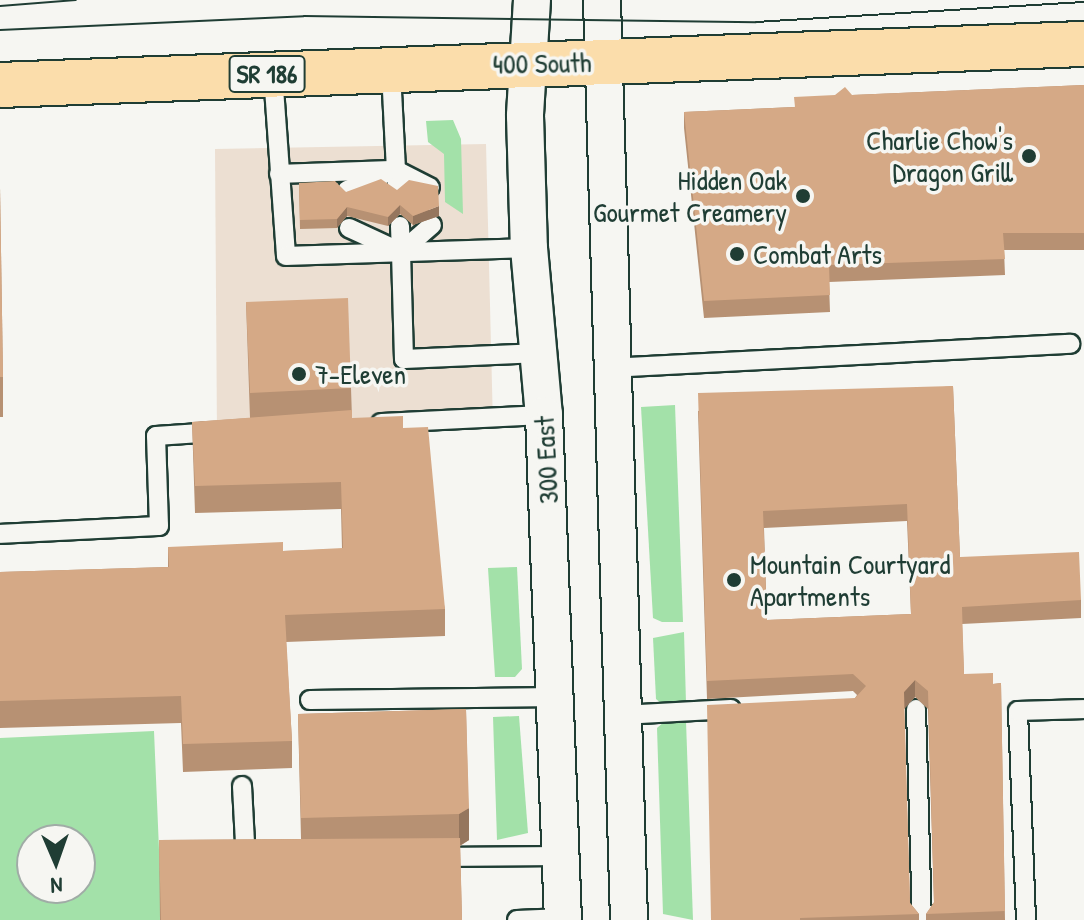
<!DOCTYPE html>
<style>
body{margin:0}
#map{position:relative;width:1084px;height:920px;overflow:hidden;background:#f6f6f2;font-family:"Patrick Hand",sans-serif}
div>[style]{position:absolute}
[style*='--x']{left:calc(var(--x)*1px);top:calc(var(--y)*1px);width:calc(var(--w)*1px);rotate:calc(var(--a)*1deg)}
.built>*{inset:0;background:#ecdfd2}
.green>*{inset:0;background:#a3e1a9}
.roads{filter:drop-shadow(2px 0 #1f3d34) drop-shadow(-2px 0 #1f3d34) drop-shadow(0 2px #1f3d34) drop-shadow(0 -2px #1f3d34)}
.service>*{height:18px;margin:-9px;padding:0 9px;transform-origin:9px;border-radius:9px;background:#f6f6f2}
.minor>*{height:36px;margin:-18px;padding:0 18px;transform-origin:18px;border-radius:18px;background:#f6f6f2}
.primary>*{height:44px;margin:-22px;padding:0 22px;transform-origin:22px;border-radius:22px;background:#fbddab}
.tram>*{height:2px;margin:-1px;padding:0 1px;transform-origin:1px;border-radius:1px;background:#1f3d34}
.wall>*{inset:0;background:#b79173}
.shaded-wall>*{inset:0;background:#95765e}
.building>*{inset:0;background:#d5a986}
.dots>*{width:22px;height:22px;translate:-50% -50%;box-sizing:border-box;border:4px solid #f6f6f2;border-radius:50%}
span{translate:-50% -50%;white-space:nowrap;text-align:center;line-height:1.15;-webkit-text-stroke:7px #f6f6f2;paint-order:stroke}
.shield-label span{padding:2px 6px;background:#f6f6f2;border:2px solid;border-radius:6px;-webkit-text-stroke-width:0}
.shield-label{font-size:26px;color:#1f3d34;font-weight:700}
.street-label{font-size:28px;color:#1f3d34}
.poi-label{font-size:28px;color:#1f3d34}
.right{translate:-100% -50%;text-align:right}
.left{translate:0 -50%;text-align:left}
.north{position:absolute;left:16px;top:824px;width:80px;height:80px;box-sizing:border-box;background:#f6f6f2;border:2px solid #a0aca6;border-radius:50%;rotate:178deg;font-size:22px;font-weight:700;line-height:32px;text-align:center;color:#1f3d34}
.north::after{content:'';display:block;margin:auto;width:28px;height:36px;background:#1f3d34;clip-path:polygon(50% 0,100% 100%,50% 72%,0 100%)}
</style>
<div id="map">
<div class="built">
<i style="clip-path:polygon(486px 144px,493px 426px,217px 436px,215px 149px)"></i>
</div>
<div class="green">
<i style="clip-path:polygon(453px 120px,461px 139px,463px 214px,445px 202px,444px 154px,428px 142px,426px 121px)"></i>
<i style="clip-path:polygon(675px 405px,683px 622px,662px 622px,653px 618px,641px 407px)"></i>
<i style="clip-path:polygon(517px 567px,522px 669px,515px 677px,495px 677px,488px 568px)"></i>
<i style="clip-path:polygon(684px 632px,686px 703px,663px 705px,656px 699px,653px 638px)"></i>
<i style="clip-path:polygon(519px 716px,528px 833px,497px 840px,493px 717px)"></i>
<i style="clip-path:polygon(665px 721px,686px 721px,693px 920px,663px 914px,657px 728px)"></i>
<i style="clip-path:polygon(evenodd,154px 731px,162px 920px,0 920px,0 738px,154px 731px,32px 840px,80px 840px,80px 888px,32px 888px,32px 840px)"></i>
</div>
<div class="roads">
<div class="service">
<i style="--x:273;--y:74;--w:182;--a:85.9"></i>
<i style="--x:286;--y:256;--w:243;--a:-1.9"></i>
<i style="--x:279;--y:174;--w:117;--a:-2"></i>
<i style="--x:396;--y:170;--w:99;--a:-92.9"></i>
<i style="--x:397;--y:188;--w:18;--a:-93"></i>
<i style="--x:396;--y:170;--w:38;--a:27"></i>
<i style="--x:347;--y:190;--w:39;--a:-23"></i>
<i style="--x:400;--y:226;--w:26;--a:88"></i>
<i style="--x:401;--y:252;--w:41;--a:-41.1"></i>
<i style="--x:349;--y:228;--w:57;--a:24.8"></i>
<i style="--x:401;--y:252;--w:107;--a:88.4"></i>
<i style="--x:404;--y:359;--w:136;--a:-2.5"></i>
<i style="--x:609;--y:368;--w:462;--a:-3"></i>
<i style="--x:381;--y:423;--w:163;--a:-2.8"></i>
<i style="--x:0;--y:534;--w:159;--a:-2.9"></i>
<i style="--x:159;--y:526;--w:90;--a:-91.9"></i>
<i style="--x:156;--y:436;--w:59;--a:-3.9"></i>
<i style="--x:310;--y:700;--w:247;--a:-0.7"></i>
<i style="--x:916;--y:709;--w:211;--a:88.4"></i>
<i style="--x:622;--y:715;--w:109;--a:-3.2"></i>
<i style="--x:242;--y:786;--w:77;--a:87"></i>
<i style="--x:435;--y:857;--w:125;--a:-0.5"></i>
<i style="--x:517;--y:920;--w:46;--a:-2.5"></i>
<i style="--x:1026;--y:920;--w:209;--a:-92.2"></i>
<i style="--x:1018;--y:711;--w:66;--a:-1.7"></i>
</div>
<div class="minor">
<i style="--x:532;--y:0;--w:116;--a:93.5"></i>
<i style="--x:525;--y:116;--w:132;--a:88.3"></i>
<i style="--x:529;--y:248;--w:168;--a:84.9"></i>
<i style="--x:544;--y:415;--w:505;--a:87.85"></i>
<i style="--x:602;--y:0;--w:920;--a:88.32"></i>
</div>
<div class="primary">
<i style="--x:0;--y:85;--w:1085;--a:-2.17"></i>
</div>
</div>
<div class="tram">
<i style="--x:0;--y:6;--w:76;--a:-4.5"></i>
<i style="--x:0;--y:30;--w:304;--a:-2.6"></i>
<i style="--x:304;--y:16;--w:452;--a:0.8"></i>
<i style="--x:756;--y:22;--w:329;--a:-3.5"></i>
</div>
<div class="wall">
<i style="clip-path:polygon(1084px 85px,1084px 250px,1004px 250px,1005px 275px,829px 282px,830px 312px,704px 318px,684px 128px,684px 112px,794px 107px,852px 95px)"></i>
<i style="clip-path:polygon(299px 183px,346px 192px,397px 190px,439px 216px,413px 225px,400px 214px,388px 226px,347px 216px,337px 228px,300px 229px)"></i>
<i style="clip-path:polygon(0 188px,3px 377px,3px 417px,0 417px)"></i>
<i style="clip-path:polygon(246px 302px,351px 388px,352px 418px,403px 428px,445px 609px,445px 636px,286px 642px,292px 741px,292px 768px,183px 772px,181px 723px,0 728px,0 572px,168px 567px,168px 547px,283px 551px,342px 549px,341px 509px,195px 513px,192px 422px,250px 418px)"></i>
<i style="clip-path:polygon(evenodd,953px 386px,960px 557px,1081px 600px,1081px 618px,962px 624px,964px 674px,993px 684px,1001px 683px,1005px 920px,926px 920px,926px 914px,934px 903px,928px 709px,915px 697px,904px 709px,910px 903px,919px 914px,919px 920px,711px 920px,857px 695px,853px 691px,707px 699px,698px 411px,953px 386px,907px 521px,911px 614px,767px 620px,764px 528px,907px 521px)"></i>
<i style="clip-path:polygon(466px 709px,469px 840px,460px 846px,462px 920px,160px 920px,159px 840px,301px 839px,298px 714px)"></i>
</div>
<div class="shaded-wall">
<i style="clip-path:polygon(400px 205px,400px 214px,388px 226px,388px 217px)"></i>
<i style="clip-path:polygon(439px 206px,439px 216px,413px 225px,413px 216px)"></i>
<i style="clip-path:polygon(347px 207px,347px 216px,337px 228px,337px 219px)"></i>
<i style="clip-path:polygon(915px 680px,915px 697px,904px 709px,904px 692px)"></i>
<i style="clip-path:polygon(469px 808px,469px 840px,459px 846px,459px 814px)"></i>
</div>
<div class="building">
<i style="clip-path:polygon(1084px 85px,1084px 233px,1003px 233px,1005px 259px,829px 265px,830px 295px,704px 301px,684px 112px,795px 107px,794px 97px,835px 95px,845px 87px,852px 95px)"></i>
<i style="clip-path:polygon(381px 179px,397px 190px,409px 180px,438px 186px,439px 206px,413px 216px,400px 205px,388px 217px,347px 207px,337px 219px,300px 220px,299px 183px,335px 181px,346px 192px)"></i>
<i style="clip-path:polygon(0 188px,3px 377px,0 377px)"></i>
<i style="clip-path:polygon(348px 298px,351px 388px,250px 393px,246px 302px)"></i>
<i style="clip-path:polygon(evenodd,953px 386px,960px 557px,1079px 552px,1081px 600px,962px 607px,964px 674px,993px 673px,993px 684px,1001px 683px,1005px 911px,926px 914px,934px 902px,928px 691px,915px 680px,904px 692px,910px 903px,919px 914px,800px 918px,800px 920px,711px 920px,707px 705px,855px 698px,866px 686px,853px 674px,707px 681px,698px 393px,953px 386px,907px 504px,911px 614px,767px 620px,763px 511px,907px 504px)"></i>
<i style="clip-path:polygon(352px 410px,352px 418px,403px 416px,403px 428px,428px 427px,445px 609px,285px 615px,292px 741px,183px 744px,181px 696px,0 701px,0 572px,169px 567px,168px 547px,283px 542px,283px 551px,343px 548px,341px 482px,195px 486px,192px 422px)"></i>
<i style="clip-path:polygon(466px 709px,469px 808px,459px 814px,301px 818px,298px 714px)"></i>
<i style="clip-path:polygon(460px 838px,462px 920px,161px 920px,159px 840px)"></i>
</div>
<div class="dots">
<i style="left:1029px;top:156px;background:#1f3d34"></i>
<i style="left:803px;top:196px;background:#1f3d34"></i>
<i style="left:737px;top:254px;background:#1f3d34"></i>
<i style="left:299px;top:374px;background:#1f3d34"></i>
<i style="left:734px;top:580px;background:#1f3d34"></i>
</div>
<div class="shield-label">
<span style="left:267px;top:74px">SR 186</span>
</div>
<div class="street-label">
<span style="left:542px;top:63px;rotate:-1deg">400 South</span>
<span style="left:546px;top:460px;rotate:-93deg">300 East</span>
</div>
<div class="poi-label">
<span class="right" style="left:1013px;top:156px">Charlie Chow's<br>Dragon Grill</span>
<span class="right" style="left:787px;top:196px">Hidden Oak<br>Gourmet Creamery</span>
<span class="left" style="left:753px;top:254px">Combat Arts</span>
<span class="left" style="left:315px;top:374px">7-Eleven</span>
<span class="left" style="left:750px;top:580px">Mountain Courtyard<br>Apartments</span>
</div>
<div class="north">N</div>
</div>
